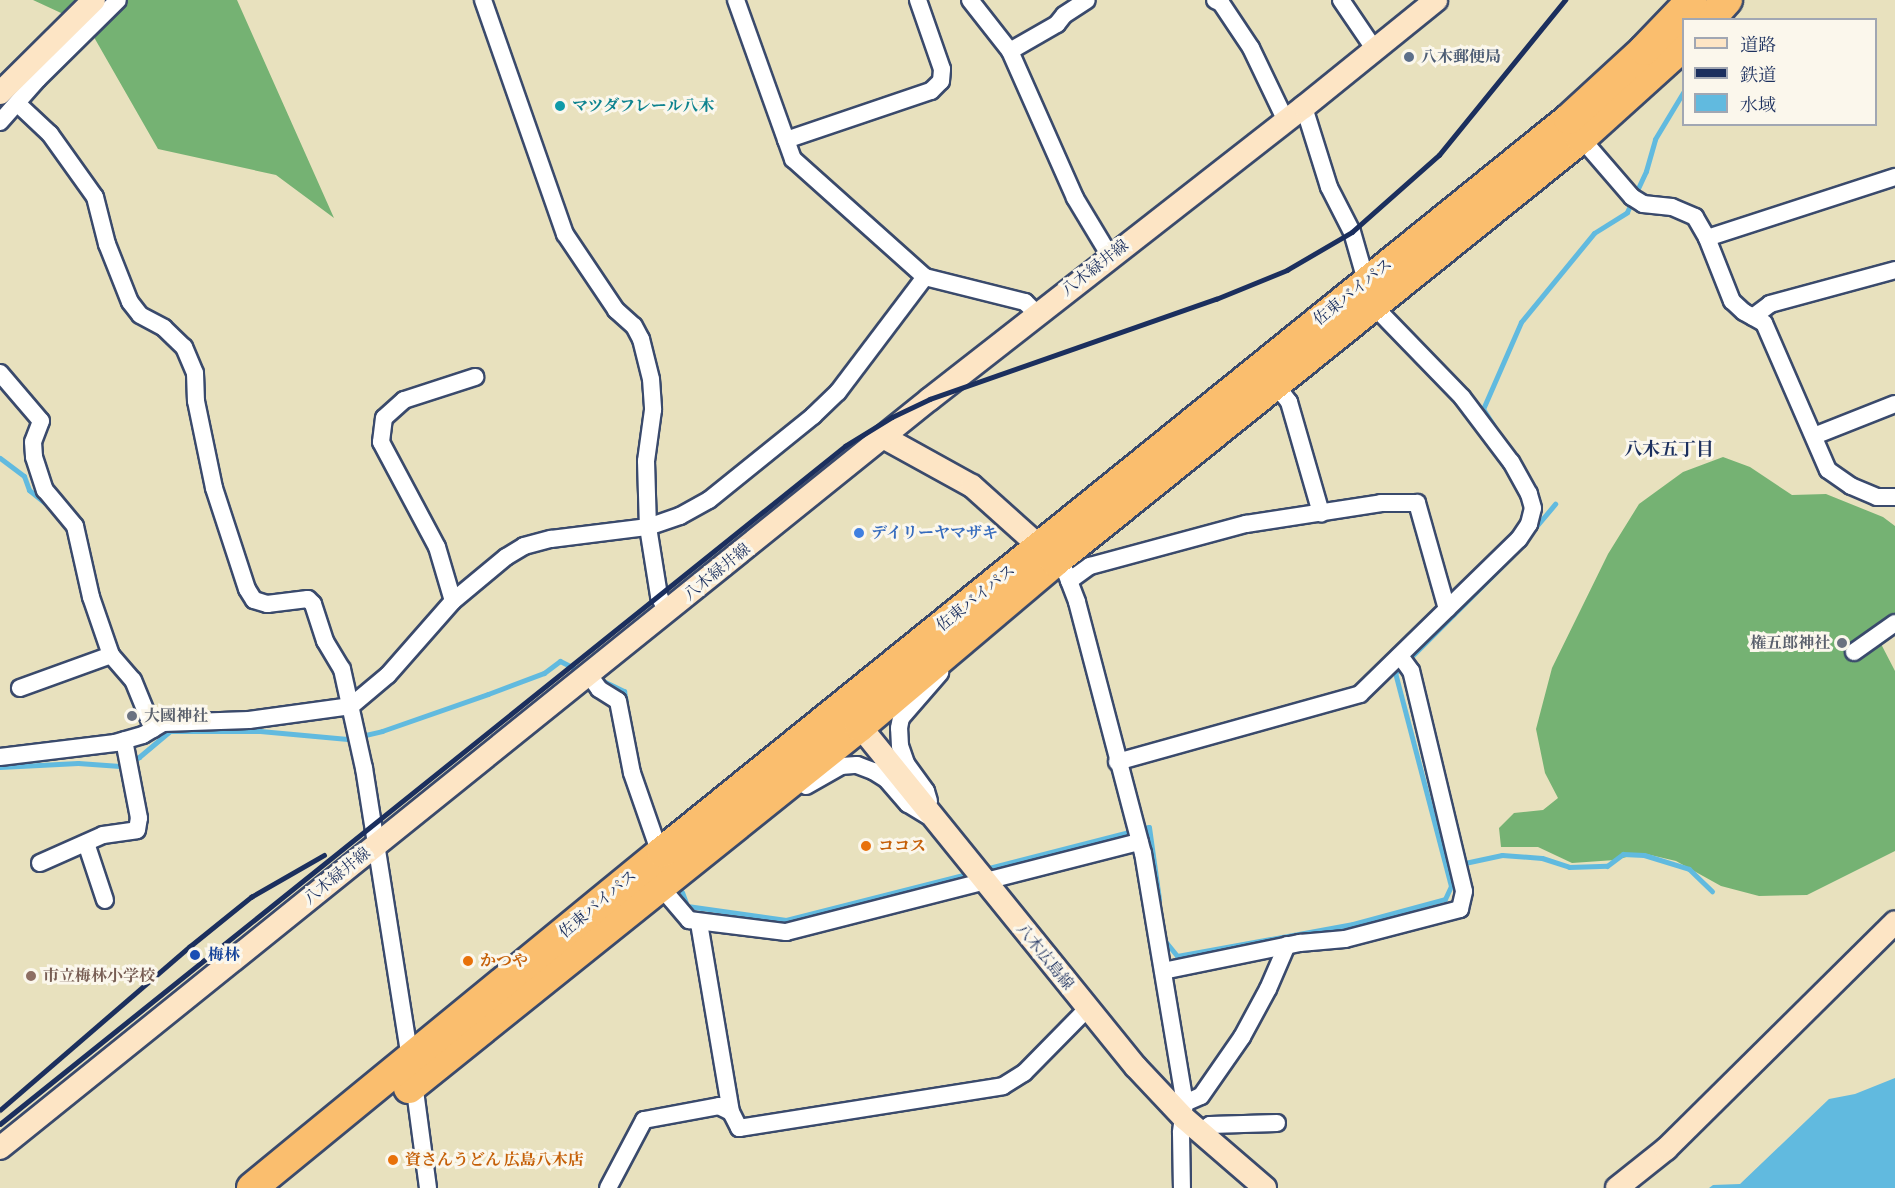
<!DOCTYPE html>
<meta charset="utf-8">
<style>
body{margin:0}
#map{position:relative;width:1895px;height:1188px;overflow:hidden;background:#e8e1be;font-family:Alegreya,"Noto Serif JP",serif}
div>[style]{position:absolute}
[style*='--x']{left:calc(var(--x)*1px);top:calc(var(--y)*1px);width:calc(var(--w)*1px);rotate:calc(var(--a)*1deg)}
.forest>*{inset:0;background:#75b273}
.water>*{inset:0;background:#61badf}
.stream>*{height:5px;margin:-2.5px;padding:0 2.5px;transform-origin:2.5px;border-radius:2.5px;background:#61badf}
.roads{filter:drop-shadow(2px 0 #3a4a6c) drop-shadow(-2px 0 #3a4a6c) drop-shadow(0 2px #3a4a6c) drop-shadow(0 -2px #3a4a6c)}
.street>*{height:16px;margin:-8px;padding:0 8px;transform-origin:8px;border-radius:8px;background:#fff}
.secondary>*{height:22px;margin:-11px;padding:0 11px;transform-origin:11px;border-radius:11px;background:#fde5c5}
.highway>*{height:30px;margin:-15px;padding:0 15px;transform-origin:15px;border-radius:15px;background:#fabe6e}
.rail>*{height:4.5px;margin:-2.25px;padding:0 2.25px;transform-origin:2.25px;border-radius:2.25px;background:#1b2f5e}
.dots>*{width:16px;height:16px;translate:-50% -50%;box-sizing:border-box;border:3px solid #fbf7ec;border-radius:50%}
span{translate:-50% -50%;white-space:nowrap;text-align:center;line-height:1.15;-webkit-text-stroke:6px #fbf7ec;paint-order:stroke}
.service-label{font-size:16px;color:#4e5e75;font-weight:700}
.left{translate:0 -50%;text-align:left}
.culture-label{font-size:16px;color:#0d838f;font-weight:700}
.street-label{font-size:16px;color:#1b2f5e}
.shop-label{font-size:16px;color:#366cbe;font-weight:700}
.worship-label{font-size:16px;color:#5b616d;font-weight:700}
.right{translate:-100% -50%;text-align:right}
.food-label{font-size:16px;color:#c56008;font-weight:700}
.transit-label{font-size:16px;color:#164399;font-weight:700}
.education-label{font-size:16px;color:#785e54;font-weight:700}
.neighbourhood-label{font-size:18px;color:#1b2f5e;font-weight:700}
.legend{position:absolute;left:1682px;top:18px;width:195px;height:108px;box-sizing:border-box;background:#fbf7ec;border:2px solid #a1a7b3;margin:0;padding:8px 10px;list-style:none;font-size:18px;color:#1b2f5e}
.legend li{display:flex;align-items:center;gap:12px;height:30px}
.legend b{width:30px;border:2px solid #a1a7b3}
</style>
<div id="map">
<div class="forest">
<i style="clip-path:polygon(33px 0,237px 0,334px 218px,276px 175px,158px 149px,87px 25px)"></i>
<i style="clip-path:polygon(1723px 457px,1750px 467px,1792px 495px,1826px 494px,1883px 517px,1895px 526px,1895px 619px,1880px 642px,1895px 671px,1895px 851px,1807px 895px,1759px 896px,1721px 886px,1676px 861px,1642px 853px,1615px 860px,1572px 863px,1538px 847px,1501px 847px,1499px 828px,1514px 813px,1543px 810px,1558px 798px,1545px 773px,1536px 729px,1552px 668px,1608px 554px,1639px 504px,1683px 472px)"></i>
</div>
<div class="water">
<i style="clip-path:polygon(1895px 1078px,1895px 1188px,1709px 1188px,1713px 1185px,1740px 1184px,1829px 1099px,1855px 1094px)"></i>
</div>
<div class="stream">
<i style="--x:1494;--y:426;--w:20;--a:-123"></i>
<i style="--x:1483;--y:409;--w:95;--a:-66.4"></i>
<i style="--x:1521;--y:322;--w:115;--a:-50.6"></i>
<i style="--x:1594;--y:233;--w:39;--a:-32"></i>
<i style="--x:1627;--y:212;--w:45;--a:-65.1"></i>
<i style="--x:1646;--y:171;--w:33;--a:-74"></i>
<i style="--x:1655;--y:139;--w:56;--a:-58.9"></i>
<i style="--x:0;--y:458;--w:30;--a:37"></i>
<i style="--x:24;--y:476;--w:15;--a:70"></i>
<i style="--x:29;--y:490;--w:28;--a:39"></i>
<i style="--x:1534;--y:529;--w:33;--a:-50"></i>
<i style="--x:599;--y:679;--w:28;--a:26"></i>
<i style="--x:624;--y:691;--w:11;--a:80"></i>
<i style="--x:0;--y:767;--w:78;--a:-2.9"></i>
<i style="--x:78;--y:763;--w:42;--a:4.1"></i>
<i style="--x:120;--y:766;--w:21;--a:-25"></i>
<i style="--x:139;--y:757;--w:40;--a:-40"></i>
<i style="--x:170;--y:731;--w:90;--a:0"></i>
<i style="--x:260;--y:731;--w:88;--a:5.2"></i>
<i style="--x:348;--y:739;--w:35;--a:-13"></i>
<i style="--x:382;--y:731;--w:112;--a:-19.2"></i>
<i style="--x:488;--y:694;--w:60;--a:-20.6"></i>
<i style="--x:544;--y:673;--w:20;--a:-37"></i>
<i style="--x:560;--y:661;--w:25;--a:27"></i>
<i style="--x:1460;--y:864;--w:43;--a:-12.1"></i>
<i style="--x:1502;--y:855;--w:40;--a:4.3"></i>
<i style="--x:1542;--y:858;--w:28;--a:18"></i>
<i style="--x:1569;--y:867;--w:38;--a:-2"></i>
<i style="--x:1607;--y:866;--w:20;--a:-37"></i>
<i style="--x:1623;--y:854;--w:21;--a:3"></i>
<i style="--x:1644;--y:855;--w:47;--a:17.3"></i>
<i style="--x:1689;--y:869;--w:32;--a:44"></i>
<i style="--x:985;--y:869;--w:169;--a:-14.4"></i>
<i style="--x:1149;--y:827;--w:73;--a:82.1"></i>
<i style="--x:682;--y:892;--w:15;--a:70"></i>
<i style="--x:687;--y:906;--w:100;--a:8"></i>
<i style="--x:786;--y:920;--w:190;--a:-14.3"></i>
<i style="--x:1165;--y:941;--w:19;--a:51"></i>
<i style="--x:1177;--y:956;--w:179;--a:-10.3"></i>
<i style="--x:1353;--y:924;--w:95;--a:-15.2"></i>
<i style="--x:1445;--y:899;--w:14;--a:-65"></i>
<i style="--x:1451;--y:886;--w:220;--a:-104.7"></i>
<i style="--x:1395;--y:673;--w:167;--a:-45"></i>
</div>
<div class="roads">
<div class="street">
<i style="--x:483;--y:0;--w:248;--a:70.7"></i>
<i style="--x:565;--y:234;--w:92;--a:56.1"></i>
<i style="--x:616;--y:310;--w:24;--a:42"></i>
<i style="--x:634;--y:326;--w:15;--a:62"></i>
<i style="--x:641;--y:339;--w:41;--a:76"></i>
<i style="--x:651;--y:379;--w:31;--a:86"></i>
<i style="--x:653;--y:410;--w:51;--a:97.8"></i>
<i style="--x:646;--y:461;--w:66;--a:88.3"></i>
<i style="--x:648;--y:527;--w:70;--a:80.9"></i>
<i style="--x:659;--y:596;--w:18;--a:63"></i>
<i style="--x:736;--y:0;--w:169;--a:70.3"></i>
<i style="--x:793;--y:159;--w:177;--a:41.8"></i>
<i style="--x:925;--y:277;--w:103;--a:14"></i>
<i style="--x:1025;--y:302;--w:17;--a:45"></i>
<i style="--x:970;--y:0;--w:65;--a:51.9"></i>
<i style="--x:1010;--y:51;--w:161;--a:66.1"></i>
<i style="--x:1075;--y:198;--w:68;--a:58.9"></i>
<i style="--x:1215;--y:0;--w:7;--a:27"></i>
<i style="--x:1221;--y:3;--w:54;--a:56.3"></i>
<i style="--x:1251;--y:48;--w:81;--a:64.4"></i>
<i style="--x:1341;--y:0;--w:60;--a:55.8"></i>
<i style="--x:1010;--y:51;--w:54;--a:-29.9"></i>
<i style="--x:1057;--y:24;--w:11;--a:-52"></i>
<i style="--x:1064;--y:15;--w:27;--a:-33"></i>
<i style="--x:18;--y:104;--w:44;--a:43.2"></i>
<i style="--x:50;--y:134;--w:77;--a:54.5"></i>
<i style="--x:95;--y:197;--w:49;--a:75.7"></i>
<i style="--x:107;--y:244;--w:62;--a:68.4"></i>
<i style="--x:130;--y:302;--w:16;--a:52"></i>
<i style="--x:140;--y:315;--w:27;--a:28"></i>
<i style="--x:164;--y:328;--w:28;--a:44"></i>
<i style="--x:184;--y:347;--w:28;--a:67"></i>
<i style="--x:195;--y:373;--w:28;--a:88"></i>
<i style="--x:196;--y:401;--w:89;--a:78.3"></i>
<i style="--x:214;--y:488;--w:106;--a:71.9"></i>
<i style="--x:247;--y:589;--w:13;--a:58"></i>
<i style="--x:254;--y:600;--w:14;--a:17"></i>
<i style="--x:267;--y:604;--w:41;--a:-7"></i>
<i style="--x:308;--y:599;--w:7;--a:45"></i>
<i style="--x:313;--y:604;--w:39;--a:72"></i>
<i style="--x:325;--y:641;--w:33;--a:59"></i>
<i style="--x:342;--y:669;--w:101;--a:77.5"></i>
<i style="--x:364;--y:768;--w:319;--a:81"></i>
<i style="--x:414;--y:1083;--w:106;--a:82.4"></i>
<i style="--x:0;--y:122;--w:57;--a:-48.5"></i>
<i style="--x:38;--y:79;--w:112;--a:-44.6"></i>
<i style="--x:1581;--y:138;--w:78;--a:49.2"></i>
<i style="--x:1632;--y:197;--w:13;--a:32"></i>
<i style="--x:1643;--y:204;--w:29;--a:6"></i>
<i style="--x:1672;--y:207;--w:25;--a:23"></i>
<i style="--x:1695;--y:217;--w:24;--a:60"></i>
<i style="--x:1707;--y:238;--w:68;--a:68.4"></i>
<i style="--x:1732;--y:301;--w:16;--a:43"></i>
<i style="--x:1744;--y:312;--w:23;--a:29"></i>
<i style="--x:1764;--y:323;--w:160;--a:66.5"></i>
<i style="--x:1828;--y:470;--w:28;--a:35"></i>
<i style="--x:1851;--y:486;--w:28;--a:23"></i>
<i style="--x:1877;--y:497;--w:18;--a:0"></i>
<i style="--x:786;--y:140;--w:153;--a:-18.7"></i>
<i style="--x:931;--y:91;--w:14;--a:-45"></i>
<i style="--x:941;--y:81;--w:12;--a:-85"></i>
<i style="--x:942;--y:69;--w:73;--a:-109.2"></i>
<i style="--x:1707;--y:238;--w:198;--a:-18"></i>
<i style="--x:1753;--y:317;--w:21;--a:-37"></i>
<i style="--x:1770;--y:304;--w:130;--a:-15.2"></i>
<i style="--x:0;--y:373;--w:63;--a:49.5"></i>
<i style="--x:41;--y:421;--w:22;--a:111"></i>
<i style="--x:33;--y:442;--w:15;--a:86"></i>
<i style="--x:34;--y:457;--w:35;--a:72"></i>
<i style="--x:45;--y:490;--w:47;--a:50.2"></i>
<i style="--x:75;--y:526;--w:73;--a:77.3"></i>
<i style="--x:91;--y:597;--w:61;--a:71"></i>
<i style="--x:1275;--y:384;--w:23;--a:52"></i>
<i style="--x:1289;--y:402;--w:116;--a:73.9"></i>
<i style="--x:1814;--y:436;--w:87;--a:-21.6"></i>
<i style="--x:1055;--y:561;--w:16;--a:47"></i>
<i style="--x:1066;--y:573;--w:31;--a:69"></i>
<i style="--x:1077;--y:602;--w:260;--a:75.3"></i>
<i style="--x:1143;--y:853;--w:254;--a:80.5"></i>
<i style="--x:1185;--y:1103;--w:30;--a:98"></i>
<i style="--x:1181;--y:1133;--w:55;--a:89"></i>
<i style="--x:1069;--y:581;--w:26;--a:-36"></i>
<i style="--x:1090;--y:566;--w:162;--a:-15.1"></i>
<i style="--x:1246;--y:524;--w:137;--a:-8.8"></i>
<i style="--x:1381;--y:503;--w:36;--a:0"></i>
<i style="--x:1417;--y:503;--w:110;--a:74.2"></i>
<i style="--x:453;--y:601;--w:56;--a:-106.5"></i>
<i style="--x:437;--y:547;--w:119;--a:-118.1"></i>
<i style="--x:381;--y:442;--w:24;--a:-83"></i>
<i style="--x:384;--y:418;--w:27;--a:-42"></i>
<i style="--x:404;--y:400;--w:75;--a:-17.9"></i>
<i style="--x:1854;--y:652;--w:50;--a:-35.3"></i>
<i style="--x:589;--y:675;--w:17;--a:54"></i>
<i style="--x:599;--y:689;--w:22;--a:32"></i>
<i style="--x:618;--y:701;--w:73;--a:79"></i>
<i style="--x:632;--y:773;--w:73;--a:70.8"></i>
<i style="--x:656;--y:842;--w:12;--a:59"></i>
<i style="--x:20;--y:688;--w:97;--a:-19.9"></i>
<i style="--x:111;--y:655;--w:33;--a:49"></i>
<i style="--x:133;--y:680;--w:53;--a:67.8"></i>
<i style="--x:0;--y:757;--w:116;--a:-6.9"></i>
<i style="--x:115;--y:743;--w:29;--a:-16"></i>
<i style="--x:143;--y:735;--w:23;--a:-31"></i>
<i style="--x:163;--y:723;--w:86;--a:-2"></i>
<i style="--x:249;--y:720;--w:103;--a:-7.8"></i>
<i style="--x:351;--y:706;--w:48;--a:-40"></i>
<i style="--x:388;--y:675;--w:98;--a:-48.7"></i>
<i style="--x:453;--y:601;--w:69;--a:-39.7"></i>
<i style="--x:506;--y:557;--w:21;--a:-31"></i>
<i style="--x:524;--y:546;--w:28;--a:-15"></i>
<i style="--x:551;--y:539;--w:98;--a:-7.1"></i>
<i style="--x:648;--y:527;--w:34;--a:-19"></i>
<i style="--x:680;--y:516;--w:33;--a:-29"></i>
<i style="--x:709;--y:500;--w:134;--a:-38.9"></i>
<i style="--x:813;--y:416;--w:35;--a:-44"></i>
<i style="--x:838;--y:392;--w:144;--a:-52.9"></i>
<i style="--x:1117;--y:762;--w:252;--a:-15.6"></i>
<i style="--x:1360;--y:694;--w:222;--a:-44.3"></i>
<i style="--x:1519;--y:539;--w:18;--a:-56"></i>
<i style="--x:1529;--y:524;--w:16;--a:-76"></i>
<i style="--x:1533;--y:508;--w:15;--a:-106"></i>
<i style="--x:1529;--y:494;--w:37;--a:-119"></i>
<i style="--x:1511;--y:462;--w:81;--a:-127"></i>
<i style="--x:1462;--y:397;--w:128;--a:-134.1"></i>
<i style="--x:1373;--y:305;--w:76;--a:-106"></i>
<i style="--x:1352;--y:232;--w:51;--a:-117.1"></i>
<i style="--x:1329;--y:187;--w:84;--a:-107.4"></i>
<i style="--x:806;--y:786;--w:40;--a:-29.7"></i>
<i style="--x:841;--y:766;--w:16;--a:-4"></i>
<i style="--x:857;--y:765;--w:17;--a:21"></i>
<i style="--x:873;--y:771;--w:15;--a:32"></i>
<i style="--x:886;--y:779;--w:33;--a:49"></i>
<i style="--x:908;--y:804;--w:23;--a:31"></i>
<i style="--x:929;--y:801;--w:10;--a:-107"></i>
<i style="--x:926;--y:791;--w:34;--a:-126"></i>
<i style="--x:906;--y:763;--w:18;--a:-109"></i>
<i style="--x:900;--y:746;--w:18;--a:-93"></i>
<i style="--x:899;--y:728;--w:10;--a:-79"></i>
<i style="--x:901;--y:718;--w:60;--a:-49.1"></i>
<i style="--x:86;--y:843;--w:60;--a:71.6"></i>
<i style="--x:40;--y:863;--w:69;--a:-24"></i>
<i style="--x:103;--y:835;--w:34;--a:-8"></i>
<i style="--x:137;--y:830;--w:12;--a:-81"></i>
<i style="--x:139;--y:818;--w:79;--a:-100.9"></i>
<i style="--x:660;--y:886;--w:45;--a:49.5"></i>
<i style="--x:689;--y:920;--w:98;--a:7.1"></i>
<i style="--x:786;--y:932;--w:365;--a:-14.3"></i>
<i style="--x:699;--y:923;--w:192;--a:80.4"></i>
<i style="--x:1163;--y:971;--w:140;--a:-11.6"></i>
<i style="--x:1300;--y:943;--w:45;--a:-5.1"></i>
<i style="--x:1345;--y:939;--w:119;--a:-14.6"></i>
<i style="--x:1460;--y:909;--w:18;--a:-77"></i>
<i style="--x:1464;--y:891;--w:226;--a:-103.5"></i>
<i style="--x:1411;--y:671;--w:19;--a:-126"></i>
<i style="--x:1185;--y:1103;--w:17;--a:-24"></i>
<i style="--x:1201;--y:1096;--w:72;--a:-55.2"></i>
<i style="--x:1242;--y:1037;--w:55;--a:-61.6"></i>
<i style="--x:1268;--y:989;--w:48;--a:-66.6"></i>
<i style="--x:1200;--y:1132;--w:12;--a:-35"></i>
<i style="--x:1210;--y:1125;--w:67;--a:-1.7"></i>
<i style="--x:608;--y:1188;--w:77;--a:-62.1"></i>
<i style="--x:644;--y:1120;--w:76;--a:-10.6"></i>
<i style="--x:719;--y:1106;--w:13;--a:27"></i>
<i style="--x:731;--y:1112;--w:18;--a:63"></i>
<i style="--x:739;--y:1128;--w:267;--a:-9"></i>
<i style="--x:1003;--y:1086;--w:25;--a:-32"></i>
<i style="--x:1024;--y:1073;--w:90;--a:-45.5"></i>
</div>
<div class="secondary">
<i style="--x:0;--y:93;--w:132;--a:-44.7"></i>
<i style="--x:885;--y:438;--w:99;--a:28.9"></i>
<i style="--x:972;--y:486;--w:106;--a:41.9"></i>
<i style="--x:850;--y:714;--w:454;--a:51"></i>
<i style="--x:1136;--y:1067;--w:70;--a:46.7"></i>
<i style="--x:1184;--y:1118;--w:107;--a:40.8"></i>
<i style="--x:0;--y:1148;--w:1194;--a:-38.85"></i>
<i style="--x:930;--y:399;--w:474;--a:-38"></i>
<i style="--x:1304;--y:107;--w:170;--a:-39"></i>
<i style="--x:1617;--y:1188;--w:63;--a:-38.5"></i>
<i style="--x:1666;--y:1149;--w:322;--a:-44.7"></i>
</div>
<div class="highway">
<i style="--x:1709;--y:20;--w:27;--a:-48"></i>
<i style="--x:409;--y:1088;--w:578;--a:-38.75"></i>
<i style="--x:860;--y:726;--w:255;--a:-40.2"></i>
<i style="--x:1055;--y:561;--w:675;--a:-38.81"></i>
<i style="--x:1581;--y:138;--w:139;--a:-42.1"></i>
<i style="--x:252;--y:1188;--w:530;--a:-39.34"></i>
<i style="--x:662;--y:852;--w:1166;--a:-38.94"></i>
<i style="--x:1569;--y:119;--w:102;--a:-42.6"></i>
<i style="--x:1644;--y:50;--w:69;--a:-46.2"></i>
</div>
</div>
<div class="rail">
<i style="--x:0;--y:1110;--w:250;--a:-40.8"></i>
<i style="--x:189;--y:947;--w:80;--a:-38.9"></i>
<i style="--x:251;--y:897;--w:84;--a:-29.9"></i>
<i style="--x:0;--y:1124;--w:1083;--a:-38.74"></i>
<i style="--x:845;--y:446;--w:55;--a:-31.7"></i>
<i style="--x:892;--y:417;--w:42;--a:-25.3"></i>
<i style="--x:930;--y:399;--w:303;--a:-19.3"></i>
<i style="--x:1216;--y:299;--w:77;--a:-22.2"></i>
<i style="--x:1287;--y:270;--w:75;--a:-30.3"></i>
<i style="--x:1352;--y:232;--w:116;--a:-41.5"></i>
<i style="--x:1439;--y:155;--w:200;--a:-50.9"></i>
</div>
<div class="dots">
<i style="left:1409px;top:57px;background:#5c6f8a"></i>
<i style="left:560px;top:106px;background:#0f9aa8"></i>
<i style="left:859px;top:533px;background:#3f7fe0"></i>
<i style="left:1842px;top:643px;background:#6b7280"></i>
<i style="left:132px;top:716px;background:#6b7280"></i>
<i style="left:866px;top:846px;background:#e8710a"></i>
<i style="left:195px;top:955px;background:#1a4fb4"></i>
<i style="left:468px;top:961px;background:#e8710a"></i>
<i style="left:31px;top:976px;background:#8d6e63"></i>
<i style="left:393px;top:1160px;background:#e8710a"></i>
</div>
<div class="service-label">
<span class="left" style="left:1421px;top:57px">八木郵便局</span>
</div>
<div class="culture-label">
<span class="left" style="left:572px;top:106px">マツダフレール八木</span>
</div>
<div class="street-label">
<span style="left:1095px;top:268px;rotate:-38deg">八木緑井線</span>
<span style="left:1353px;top:292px;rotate:-39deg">佐東バイパス</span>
<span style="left:717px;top:572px;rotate:-39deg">八木緑井線</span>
<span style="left:976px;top:598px;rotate:-39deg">佐東バイパス</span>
<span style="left:337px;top:876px;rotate:-39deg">八木緑井線</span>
<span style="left:598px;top:904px;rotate:-40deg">佐東バイパス</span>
<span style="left:1045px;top:957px;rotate:51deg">八木広島線</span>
</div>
<div class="shop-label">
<span class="left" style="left:871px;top:533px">デイリーヤマザキ</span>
</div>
<div class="worship-label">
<span class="right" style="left:1830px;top:643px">権五郎神社</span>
<span class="left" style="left:144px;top:716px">大國神社</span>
</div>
<div class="food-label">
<span class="left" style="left:878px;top:846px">ココス</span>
<span class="left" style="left:480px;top:961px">かつや</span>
<span class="left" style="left:405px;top:1160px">資さんうどん 広島八木店</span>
</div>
<div class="transit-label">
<span class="left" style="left:208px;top:955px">梅林</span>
</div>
<div class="education-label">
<span class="left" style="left:43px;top:976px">市立梅林小学校</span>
</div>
<div class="neighbourhood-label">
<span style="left:1669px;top:449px">八木五丁目</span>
</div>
<ul class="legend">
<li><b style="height:8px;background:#fde5c5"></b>道路</li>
<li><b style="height:8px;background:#1b2f5e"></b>鉄道</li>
<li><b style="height:16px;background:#61badf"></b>水域</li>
</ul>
</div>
